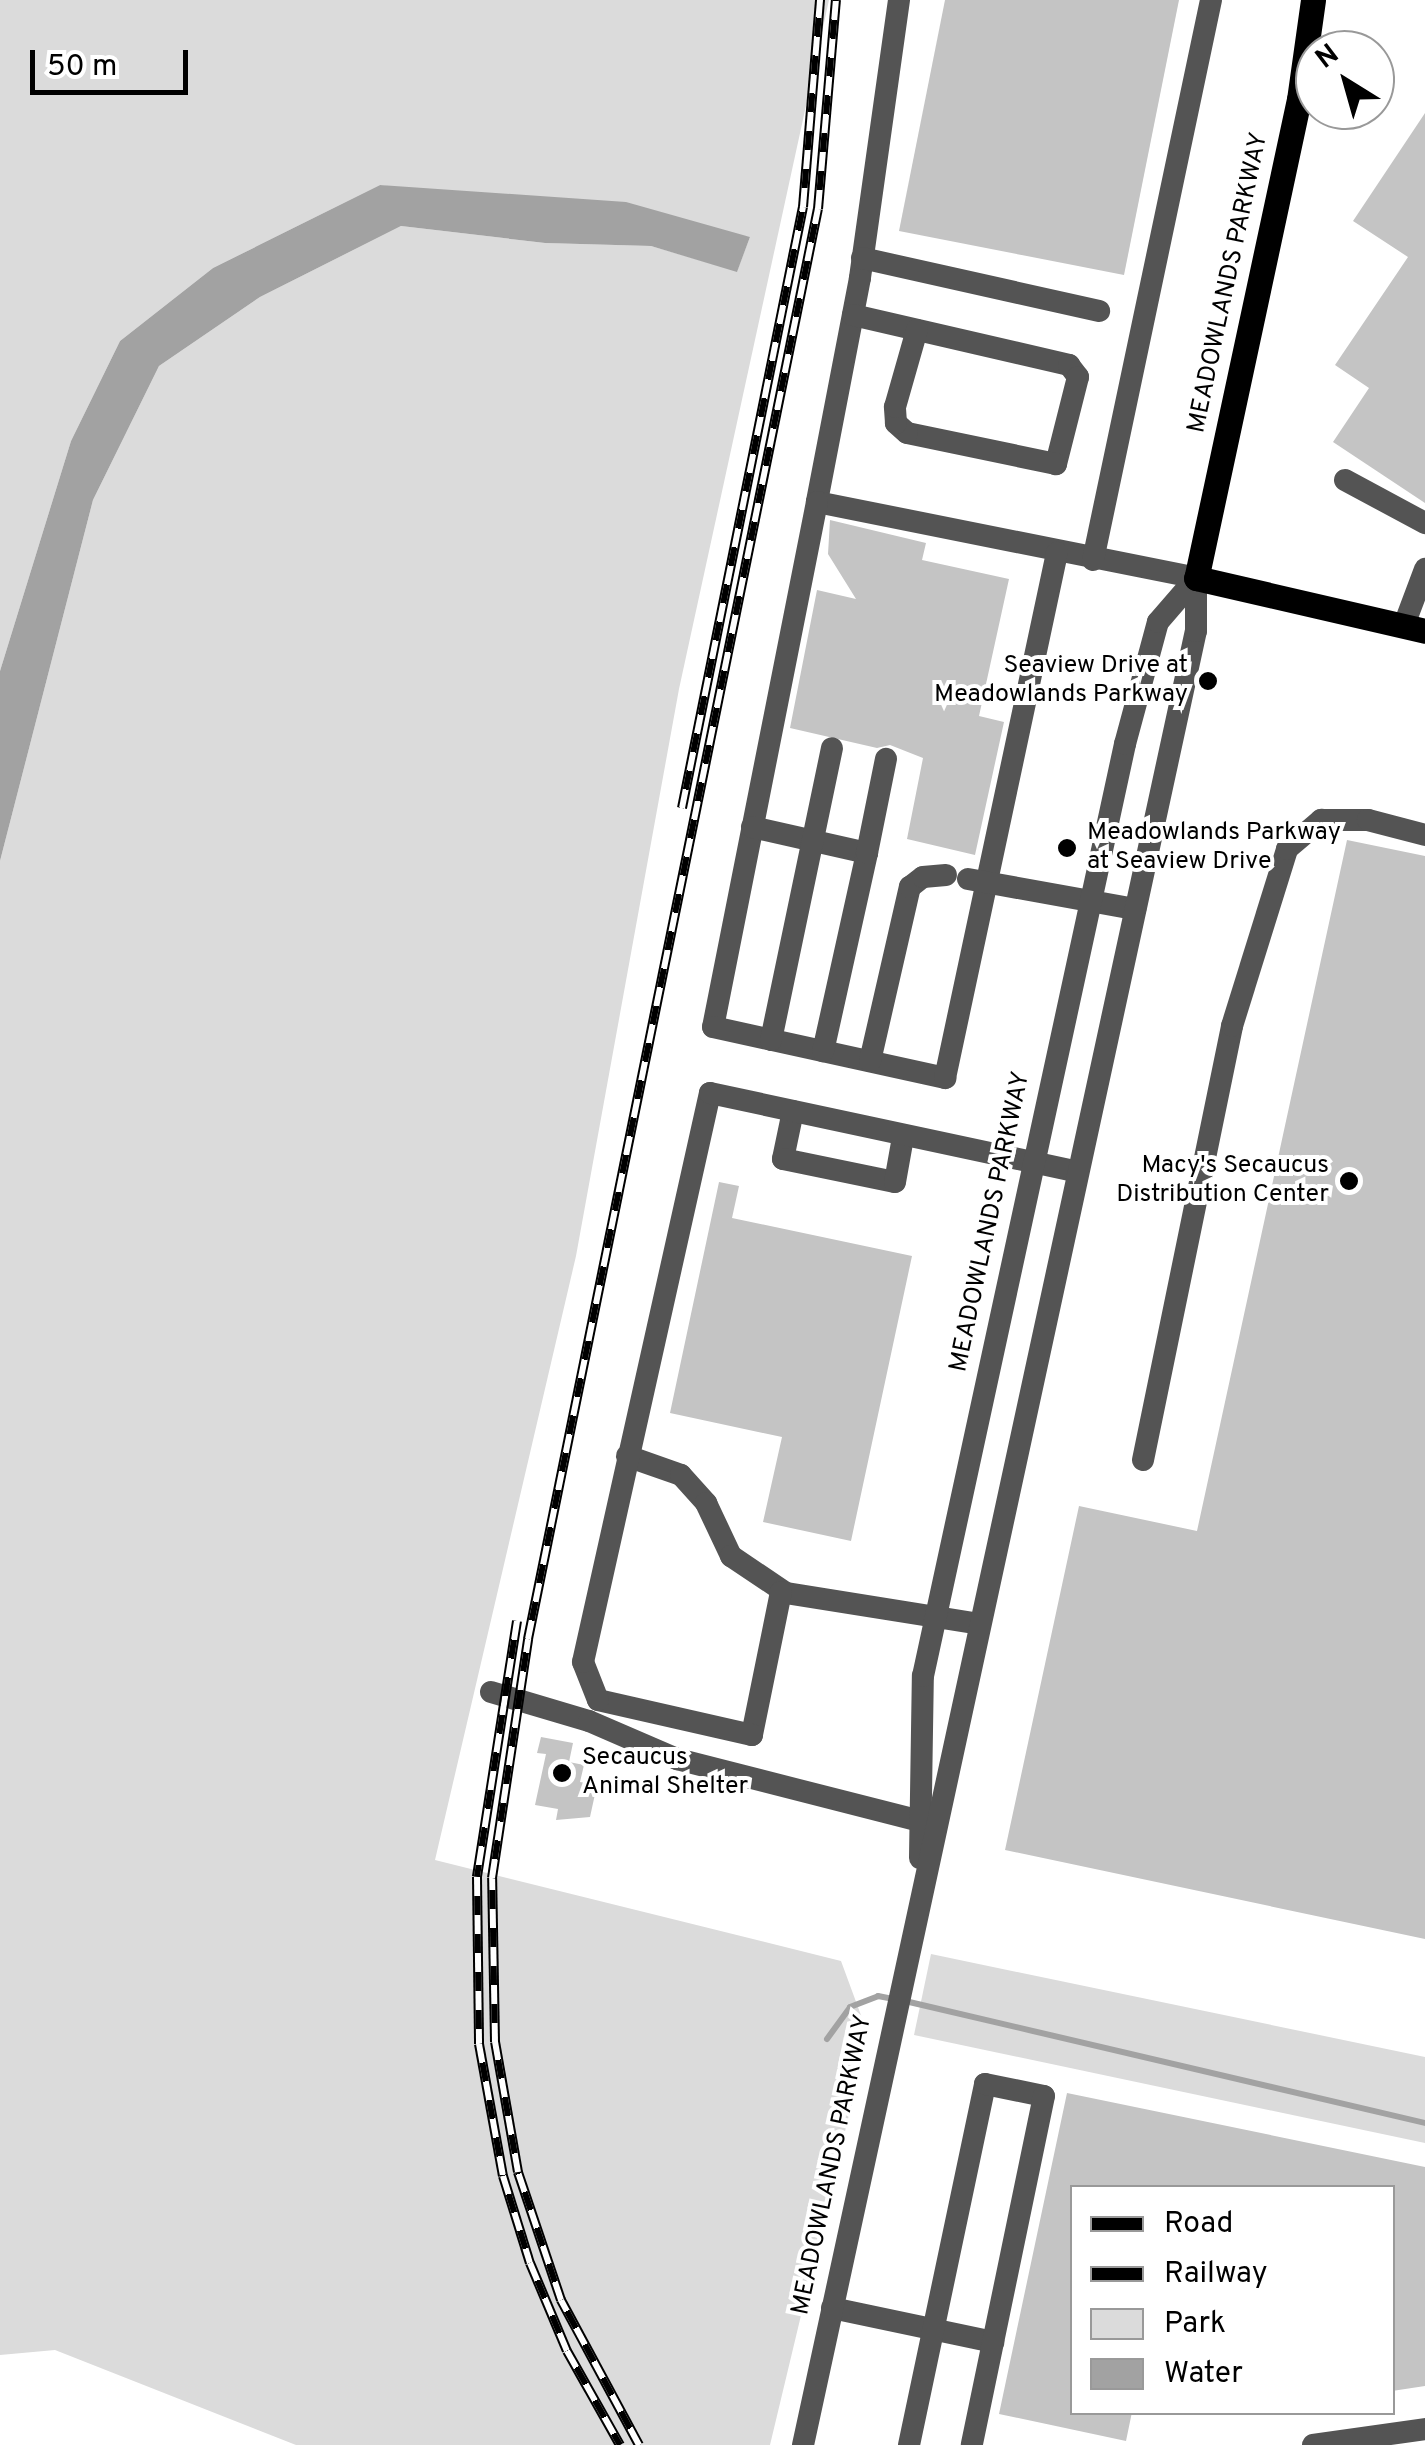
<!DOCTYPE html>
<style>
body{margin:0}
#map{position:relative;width:1425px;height:2445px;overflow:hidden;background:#fff;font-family:Overpass,sans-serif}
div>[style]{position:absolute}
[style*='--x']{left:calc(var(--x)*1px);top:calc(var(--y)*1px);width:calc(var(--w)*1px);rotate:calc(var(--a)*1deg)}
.green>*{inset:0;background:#dbdbdb}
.water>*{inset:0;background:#a2a2a2}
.stream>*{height:6px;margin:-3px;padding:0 3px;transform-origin:3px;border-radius:3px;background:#a2a2a2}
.building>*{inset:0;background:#c4c4c4}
.minor>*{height:22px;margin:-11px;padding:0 11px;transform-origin:11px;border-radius:11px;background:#545454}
.major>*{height:25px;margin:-12.5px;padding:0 12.5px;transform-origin:12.5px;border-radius:12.5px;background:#000}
.rail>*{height:10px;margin-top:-5px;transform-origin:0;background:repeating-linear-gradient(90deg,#fff 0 19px,#000 0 38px);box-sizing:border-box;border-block:2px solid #000}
.dots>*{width:28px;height:28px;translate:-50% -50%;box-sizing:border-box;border:5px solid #fff;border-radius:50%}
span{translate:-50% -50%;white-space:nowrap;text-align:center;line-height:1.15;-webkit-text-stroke:8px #fff;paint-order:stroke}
.street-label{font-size:25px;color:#000}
.poi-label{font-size:25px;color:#000}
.right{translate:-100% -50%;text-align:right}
.left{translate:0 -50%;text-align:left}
.legend{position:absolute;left:1070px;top:2185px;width:325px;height:230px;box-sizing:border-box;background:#fff;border:2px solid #999;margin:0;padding:12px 18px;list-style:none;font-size:30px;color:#000}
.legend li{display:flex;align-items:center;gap:20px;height:50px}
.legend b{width:50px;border:2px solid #999}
.north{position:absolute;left:1295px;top:30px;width:100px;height:100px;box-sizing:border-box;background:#fff;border:2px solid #999;border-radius:50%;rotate:323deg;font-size:28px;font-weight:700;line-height:40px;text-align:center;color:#000}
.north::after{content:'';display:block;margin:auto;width:35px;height:45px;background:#000;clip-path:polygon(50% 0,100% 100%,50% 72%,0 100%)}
.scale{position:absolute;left:30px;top:50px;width:158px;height:45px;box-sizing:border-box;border:5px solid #000;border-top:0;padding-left:12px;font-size:30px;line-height:35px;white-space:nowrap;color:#000;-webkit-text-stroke:8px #fff;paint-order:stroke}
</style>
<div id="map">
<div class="green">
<i style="clip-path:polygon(0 0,829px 0,679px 689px,576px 1256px,435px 1860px,841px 1961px,862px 2018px,859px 2073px,770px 2445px,296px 2445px,55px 2350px,0 2355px,0 861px,93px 500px,159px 366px,260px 297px,401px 226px,545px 243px,651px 246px,737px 271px,750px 237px,380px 185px,213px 268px,120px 341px,71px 441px,0 671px)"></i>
<i style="clip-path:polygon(931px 1954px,1425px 2057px,1425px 2143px,914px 2035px)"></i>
</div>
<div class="water">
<i style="clip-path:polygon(380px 185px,626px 202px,750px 237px,737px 272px,651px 246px,545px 243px,401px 226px,260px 297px,159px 366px,93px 500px,0 861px,0 671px,71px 441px,120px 341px,213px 268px)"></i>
</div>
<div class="stream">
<i style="--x:905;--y:2001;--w:534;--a:13.2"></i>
<i style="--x:827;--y:2039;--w:39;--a:-54"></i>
<i style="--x:850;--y:2007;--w:30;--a:-21"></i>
<i style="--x:878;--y:1996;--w:15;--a:11"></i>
</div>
<div class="building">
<i style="clip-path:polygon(945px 0,1179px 0,1124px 275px,899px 231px)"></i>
<i style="clip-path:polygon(1425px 113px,1425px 503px,1333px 442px,1369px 388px,1335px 365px,1408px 257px,1353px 221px)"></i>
<i style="clip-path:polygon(830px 520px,926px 543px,922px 560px,1009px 579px,979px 716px,1004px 722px,975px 855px,907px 839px,923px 758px,890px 745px,877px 748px,790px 728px,817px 590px,856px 599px,828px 554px)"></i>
<i style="clip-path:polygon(1347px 840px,1425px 856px,1425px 1939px,1005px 1850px,1079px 1506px,1197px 1531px)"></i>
<i style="clip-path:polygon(719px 1182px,739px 1186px,732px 1218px,912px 1256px,851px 1541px,763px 1522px,782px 1437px,670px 1413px)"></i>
<i style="clip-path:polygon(541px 1737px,573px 1743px,569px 1762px,584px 1765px,580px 1782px,597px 1785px,590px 1817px,556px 1820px,558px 1809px,535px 1805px,546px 1754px,537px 1753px)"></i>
<i style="clip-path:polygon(1067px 2093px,1425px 2167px,1425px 2386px,1392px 2391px,1392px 2188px,1072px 2188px,1072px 2412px,1132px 2412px,1126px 2441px,999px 2414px)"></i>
</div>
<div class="minor">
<i style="--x:899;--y:0;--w:281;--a:98"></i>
<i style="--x:860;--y:278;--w:228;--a:100.9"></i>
<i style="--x:817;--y:502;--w:387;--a:11.3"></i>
<i style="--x:862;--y:258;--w:243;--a:12.6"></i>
<i style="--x:853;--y:315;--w:222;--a:13"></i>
<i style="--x:1069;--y:365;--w:15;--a:53"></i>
<i style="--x:1078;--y:377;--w:90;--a:104.2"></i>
<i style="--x:1056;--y:464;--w:152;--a:-168.2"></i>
<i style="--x:907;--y:433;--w:15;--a:-138"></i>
<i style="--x:896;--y:423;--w:16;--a:-94"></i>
<i style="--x:895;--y:407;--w:80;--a:-74.1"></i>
<i style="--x:1345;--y:480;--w:91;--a:28.3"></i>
<i style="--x:817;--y:502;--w:535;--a:101.2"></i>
<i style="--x:713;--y:1027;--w:238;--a:12.4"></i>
<i style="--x:945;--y:1078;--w:537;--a:-77.96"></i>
<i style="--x:1093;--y:560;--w:572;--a:-78.1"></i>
<i style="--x:1404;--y:625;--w:60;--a:-69.4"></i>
<i style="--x:752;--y:827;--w:118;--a:12.7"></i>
<i style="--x:867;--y:853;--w:203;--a:102.5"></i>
<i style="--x:867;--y:853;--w:96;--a:-78.6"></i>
<i style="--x:968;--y:879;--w:170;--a:10.2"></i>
<i style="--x:771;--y:1040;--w:298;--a:-78.2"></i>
<i style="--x:870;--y:1061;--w:179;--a:-77.1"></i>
<i style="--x:910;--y:887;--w:16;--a:-38"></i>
<i style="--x:923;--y:877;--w:23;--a:-5"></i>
<i style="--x:793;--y:1111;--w:49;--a:101.8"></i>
<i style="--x:783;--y:1159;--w:114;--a:11.6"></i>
<i style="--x:895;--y:1182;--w:46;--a:-79.9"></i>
<i style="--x:627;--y:1456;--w:57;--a:19.4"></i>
<i style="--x:681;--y:1475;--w:38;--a:48"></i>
<i style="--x:706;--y:1503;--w:59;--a:64.7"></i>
<i style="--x:731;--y:1556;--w:66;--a:33.9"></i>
<i style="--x:1143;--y:1460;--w:443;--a:-78.4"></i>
<i style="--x:1232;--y:1026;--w:185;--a:-72.7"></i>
<i style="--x:1287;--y:849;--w:45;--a:-40.5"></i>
<i style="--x:1321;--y:820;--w:47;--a:0"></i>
<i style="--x:1368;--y:820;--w:59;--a:14.7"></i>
<i style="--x:980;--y:1624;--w:202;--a:-170.9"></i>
<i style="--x:781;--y:1592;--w:146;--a:101.5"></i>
<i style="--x:752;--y:1735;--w:158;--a:-167.2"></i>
<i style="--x:598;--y:1700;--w:41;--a:-111.5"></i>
<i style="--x:583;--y:1662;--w:583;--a:-77.42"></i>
<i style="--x:710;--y:1093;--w:376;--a:12.1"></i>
<i style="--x:491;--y:1692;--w:102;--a:16.5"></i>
<i style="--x:589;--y:1721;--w:96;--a:23.4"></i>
<i style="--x:677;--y:1759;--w:251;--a:14.3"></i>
<i style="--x:920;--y:1858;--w:182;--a:-89.1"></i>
<i style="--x:923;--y:1676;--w:954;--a:-77.77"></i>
<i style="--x:1125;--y:744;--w:126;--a:-74.9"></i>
<i style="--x:1158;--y:622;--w:58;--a:-49.2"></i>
<i style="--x:832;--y:2308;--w:165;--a:11.9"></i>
<i style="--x:803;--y:2445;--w:1856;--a:-77.78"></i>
<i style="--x:1196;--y:631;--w:53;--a:-90"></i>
<i style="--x:909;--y:2445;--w:369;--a:-78.1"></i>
<i style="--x:985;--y:2084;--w:60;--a:11.5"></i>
<i style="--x:1044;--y:2096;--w:356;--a:101.7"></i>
<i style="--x:1313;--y:2445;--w:113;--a:-8.1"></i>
</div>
<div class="major">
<i style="--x:1313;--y:0;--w:100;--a:98"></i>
<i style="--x:1299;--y:99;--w:490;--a:102.1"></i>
<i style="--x:1196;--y:578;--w:235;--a:13"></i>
</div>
<div class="rail">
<i style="--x:682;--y:808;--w:613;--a:-78.62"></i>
<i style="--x:803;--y:207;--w:208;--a:-85.3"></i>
<i style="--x:517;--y:1621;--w:259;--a:98.9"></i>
<i style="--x:477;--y:1877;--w:167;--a:89.3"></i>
<i style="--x:479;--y:2044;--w:134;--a:79.7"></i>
<i style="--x:503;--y:2176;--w:91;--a:72.8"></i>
<i style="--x:530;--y:2263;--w:95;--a:67.2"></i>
<i style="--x:567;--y:2351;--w:108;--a:60.6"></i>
<i style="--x:639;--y:2445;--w:165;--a:-118.3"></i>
<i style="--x:561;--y:2300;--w:135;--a:-108.6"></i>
<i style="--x:518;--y:2172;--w:132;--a:-100"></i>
<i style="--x:495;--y:2042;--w:164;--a:-91"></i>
<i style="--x:492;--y:1878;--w:242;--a:-81.4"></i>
<i style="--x:528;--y:1639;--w:1459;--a:-78.54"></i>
<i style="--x:818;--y:209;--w:210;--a:-85.1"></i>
</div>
<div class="dots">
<i style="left:1208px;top:681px;background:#000"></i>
<i style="left:1067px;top:848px;background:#000"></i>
<i style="left:1349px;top:1181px;background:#000"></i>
<i style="left:562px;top:1773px;background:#000"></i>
</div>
<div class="street-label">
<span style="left:1229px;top:283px;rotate:-78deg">MEADOWLANDS PARKWAY</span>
<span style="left:991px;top:1222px;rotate:-78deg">MEADOWLANDS PARKWAY</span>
<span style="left:833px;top:2165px;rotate:-78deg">MEADOWLANDS PARKWAY</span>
</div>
<div class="poi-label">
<span class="right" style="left:1188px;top:681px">Seaview Drive at<br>Meadowlands Parkway</span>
<span class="left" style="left:1087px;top:848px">Meadowlands Parkway<br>at Seaview Drive</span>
<span class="right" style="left:1329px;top:1181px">Macy's Secaucus<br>Distribution Center</span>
<span class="left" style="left:582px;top:1773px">Secaucus<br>Animal Shelter</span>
</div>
<ul class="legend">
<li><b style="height:12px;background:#000"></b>Road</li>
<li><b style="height:12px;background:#000"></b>Railway</li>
<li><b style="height:28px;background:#dbdbdb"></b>Park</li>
<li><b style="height:28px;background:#a2a2a2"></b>Water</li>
</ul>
<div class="north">N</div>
<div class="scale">50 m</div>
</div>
